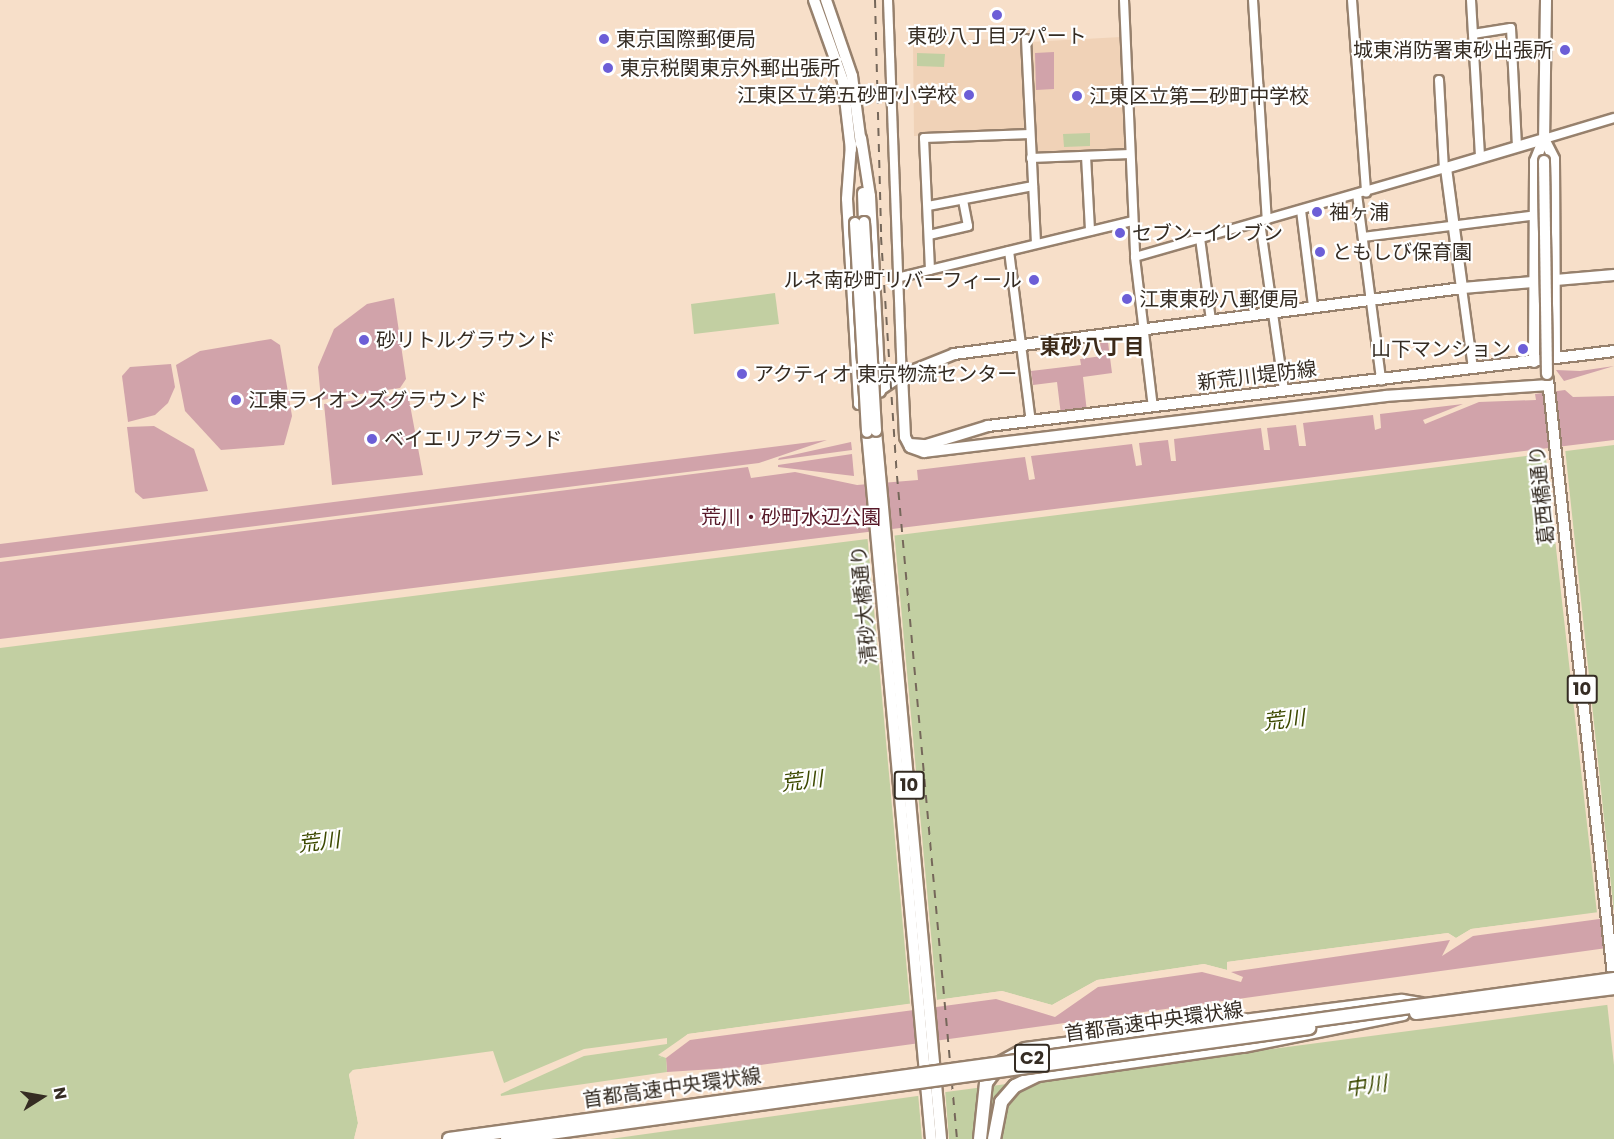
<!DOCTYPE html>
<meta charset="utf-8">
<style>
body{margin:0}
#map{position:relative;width:1614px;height:1139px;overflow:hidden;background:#f7dfc9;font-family:Poppins,"Noto Sans JP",sans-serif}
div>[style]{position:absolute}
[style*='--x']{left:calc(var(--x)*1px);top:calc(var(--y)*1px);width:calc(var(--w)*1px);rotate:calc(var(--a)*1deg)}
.built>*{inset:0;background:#f0d2b7}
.green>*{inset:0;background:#d1a3aa}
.water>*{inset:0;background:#c2cfa2}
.pier>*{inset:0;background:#f7dfc9}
.roads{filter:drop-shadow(2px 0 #97816d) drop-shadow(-2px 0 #97816d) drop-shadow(0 2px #97816d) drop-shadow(0 -2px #97816d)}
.minor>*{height:8px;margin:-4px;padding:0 4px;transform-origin:4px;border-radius:4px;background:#fff}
.major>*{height:10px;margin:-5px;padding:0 5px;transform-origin:5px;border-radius:5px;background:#fff}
.highway>*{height:12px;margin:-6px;padding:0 6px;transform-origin:6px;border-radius:6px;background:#fff}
.rail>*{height:2px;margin-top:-1px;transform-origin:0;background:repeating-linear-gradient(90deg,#75675a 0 8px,transparent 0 16px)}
.bridges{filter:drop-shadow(2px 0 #97816d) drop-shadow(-2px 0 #97816d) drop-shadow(0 2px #97816d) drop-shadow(0 -2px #97816d)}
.major-bridge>*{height:10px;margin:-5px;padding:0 5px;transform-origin:5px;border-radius:5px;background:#fff}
.highway-bridge>*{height:12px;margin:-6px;padding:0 6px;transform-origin:6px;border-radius:6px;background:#fff}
.dots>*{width:16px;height:16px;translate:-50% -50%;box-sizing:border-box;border:3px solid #fff;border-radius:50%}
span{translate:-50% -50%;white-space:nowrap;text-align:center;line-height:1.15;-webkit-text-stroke:4.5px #fff;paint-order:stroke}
.shield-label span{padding:2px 4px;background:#fff;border:2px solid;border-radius:4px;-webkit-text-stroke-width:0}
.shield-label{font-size:18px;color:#352c23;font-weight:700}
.poi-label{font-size:20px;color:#352c23}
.left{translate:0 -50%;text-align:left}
.right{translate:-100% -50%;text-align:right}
.street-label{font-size:20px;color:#352c23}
.park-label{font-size:20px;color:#571828}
.neighbourhood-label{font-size:21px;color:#3d2b1a;font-weight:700}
.water-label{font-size:21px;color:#3c4900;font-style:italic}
.north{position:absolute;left:12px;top:1067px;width:60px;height:60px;-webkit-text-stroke:4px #fff;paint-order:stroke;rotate:79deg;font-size:16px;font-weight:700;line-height:24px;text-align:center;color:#352c23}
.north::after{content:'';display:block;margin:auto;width:21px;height:27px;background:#352c23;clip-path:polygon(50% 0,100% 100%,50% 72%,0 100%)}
</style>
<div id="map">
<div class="built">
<i style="clip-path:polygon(1121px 37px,1126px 151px,1033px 155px,1029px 42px)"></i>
<i style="clip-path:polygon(913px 39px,1020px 40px,1027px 131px,914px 136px)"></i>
</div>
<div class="green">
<i style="clip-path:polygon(1054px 52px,1054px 89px,1036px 90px,1035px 53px)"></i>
<i style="clip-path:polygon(394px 298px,406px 379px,400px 388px,321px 400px,318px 367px,334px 329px,367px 304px)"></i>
<i style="clip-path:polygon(271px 339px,280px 345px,292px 416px,284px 445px,221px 450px,185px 411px,176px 365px,200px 351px)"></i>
<i style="clip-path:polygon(1108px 342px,1112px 373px,1083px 377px,1087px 412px,1061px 415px,1057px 382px,1033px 385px,1031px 371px,1081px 365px,1080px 359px,1102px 356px,1100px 343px)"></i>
<i style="clip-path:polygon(171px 364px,175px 387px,168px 403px,155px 415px,128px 422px,122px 376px,130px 367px)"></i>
<i style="clip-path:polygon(1614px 366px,1564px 381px,1556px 370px,1580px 371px)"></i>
<i style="clip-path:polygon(1565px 390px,1573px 397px,1614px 396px,1614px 440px,0 639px,0 562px,748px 467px,751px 478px,795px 472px,857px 485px,918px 480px,917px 470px,1025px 457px,1029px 480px,1035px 479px,1031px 456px,1132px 444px,1136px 466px,1142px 465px,1139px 443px,1168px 440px,1171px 461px,1176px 461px,1174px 439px,1261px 428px,1264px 450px,1270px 450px,1267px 428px,1296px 425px,1299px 446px,1306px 446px,1303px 423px,1373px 415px,1375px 430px,1381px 428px,1380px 414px,1463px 404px,1423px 420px,1425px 424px,1479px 402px,1536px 400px,1535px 394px)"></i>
<i style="clip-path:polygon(408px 394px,423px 475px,332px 485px,324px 404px)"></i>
<i style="clip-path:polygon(154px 426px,194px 449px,208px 491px,143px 499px,135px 492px,127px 427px)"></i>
<i style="clip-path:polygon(827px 440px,759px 463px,0 558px,0 544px)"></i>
<i style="clip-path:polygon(851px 442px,852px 450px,778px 460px,779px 458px)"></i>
<i style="clip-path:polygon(852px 454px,854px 476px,778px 467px,778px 465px)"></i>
<i style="clip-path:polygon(1614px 917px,1614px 947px,746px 1067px,667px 1072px,666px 1058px,690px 1040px,996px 999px,1055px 1017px,1098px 987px,1202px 972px,1241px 982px,1243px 977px,1231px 972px,1450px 940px,1442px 956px,1473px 936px)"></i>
</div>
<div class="water">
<i style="clip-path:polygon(917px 53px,945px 54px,944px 67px,917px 66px)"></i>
<i style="clip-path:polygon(1090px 133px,1090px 146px,1064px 147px,1063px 134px)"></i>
<i style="clip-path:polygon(775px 293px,779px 324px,694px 334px,691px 304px)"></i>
<i style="clip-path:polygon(1614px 445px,1614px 910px,1471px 929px,1456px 938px,1448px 933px,1227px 962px,1227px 970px,1204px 964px,1097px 980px,1052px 1005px,1002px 991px,688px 1034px,658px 1055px,666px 1058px,667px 1072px,501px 1096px,493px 1052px,353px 1070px,349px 1075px,358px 1123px,354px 1139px,0 1139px,0 648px)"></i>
<i style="clip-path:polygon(1614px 1004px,1614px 1139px,610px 1139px,946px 1092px)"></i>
</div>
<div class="pier">
<i style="clip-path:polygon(1565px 448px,1614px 913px,1472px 932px,1457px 941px,1447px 936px,1230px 964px,1228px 973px,1204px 967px,1097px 983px,1053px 1008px,1002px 994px,689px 1037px,658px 1059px,688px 1034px,910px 1004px,867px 533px,894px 530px,937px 1000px,1002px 991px,1052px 1005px,1097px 980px,1204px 964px,1227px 970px,1227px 962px,1448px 933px,1456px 938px,1471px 929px,1597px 913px,1545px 450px)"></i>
<i style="clip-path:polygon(1614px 1001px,1614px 1065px,1607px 1002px)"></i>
<i style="clip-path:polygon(667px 1038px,667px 1044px,584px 1056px,494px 1097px,490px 1055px,354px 1073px,361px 1123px,354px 1139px,358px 1123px,349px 1074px,353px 1070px,493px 1051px,504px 1083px,584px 1049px)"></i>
<i style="clip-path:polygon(945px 1089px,949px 1139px,922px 1139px,918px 1093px)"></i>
</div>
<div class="roads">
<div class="minor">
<i style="--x:888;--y:0;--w:375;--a:87.9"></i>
<i style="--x:1124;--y:0;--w:257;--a:87.5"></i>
<i style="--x:1135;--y:257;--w:151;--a:83.2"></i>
<i style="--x:1253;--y:0;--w:220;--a:86.4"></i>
<i style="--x:1352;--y:0;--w:193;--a:85.8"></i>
<i style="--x:1471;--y:0;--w:158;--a:86.7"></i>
<i style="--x:1473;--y:34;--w:38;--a:-9"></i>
<i style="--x:1511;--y:28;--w:119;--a:87.1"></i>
<i style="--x:1026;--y:39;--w:205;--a:87.2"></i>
<i style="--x:1439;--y:80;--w:89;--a:86.8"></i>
<i style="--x:1544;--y:139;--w:73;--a:-16.7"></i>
<i style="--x:1086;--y:156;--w:75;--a:86.9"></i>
<i style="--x:1031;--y:158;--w:99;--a:-2.3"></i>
<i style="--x:1357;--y:194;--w:188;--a:82.6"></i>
<i style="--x:928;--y:206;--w:107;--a:-10.8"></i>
<i style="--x:1301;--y:210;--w:98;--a:82.9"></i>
<i style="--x:1260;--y:222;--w:171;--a:81.9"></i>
<i style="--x:929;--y:235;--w:40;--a:-13"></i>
<i style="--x:968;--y:226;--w:25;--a:-101"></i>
<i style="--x:1363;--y:237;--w:174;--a:-7.2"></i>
<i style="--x:1200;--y:238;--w:83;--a:82.4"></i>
<i style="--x:1009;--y:251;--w:172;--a:82.7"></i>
<i style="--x:1135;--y:257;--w:323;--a:-16"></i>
<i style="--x:930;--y:270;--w:132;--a:-92.6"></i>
<i style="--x:924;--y:138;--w:106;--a:-2.2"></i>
<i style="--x:901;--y:277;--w:238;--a:-13.6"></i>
<i style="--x:1462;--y:288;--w:81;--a:82.2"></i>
</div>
<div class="major">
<i style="--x:814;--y:0;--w:86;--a:70.3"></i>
<i style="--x:843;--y:81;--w:69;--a:83.4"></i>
<i style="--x:826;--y:0;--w:80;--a:71.1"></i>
<i style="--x:852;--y:76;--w:69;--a:82.5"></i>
<i style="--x:861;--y:138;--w:59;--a:81.2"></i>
<i style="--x:870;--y:196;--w:196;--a:87.1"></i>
<i style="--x:1544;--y:139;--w:22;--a:63"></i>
<i style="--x:1554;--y:159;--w:199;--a:89.7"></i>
<i style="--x:851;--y:144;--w:55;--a:94.2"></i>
<i style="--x:847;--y:199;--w:205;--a:86.6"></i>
<i style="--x:859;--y:404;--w:52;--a:-34"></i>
<i style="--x:902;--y:375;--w:56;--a:-22"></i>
<i style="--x:954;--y:354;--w:512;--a:-7.4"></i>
<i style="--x:1462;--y:288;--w:153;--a:-4.9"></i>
<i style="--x:1544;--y:144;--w:144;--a:-89.2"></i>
<i style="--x:863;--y:193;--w:29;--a:88"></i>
<i style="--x:1462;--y:288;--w:121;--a:-97.6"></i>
<i style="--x:1446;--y:168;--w:102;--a:-16.5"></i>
<i style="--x:1534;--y:362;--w:201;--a:-89.7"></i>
<i style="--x:1535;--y:161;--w:24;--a:-68"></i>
<i style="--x:902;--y:375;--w:62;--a:87.2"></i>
<i style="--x:905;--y:437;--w:11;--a:63"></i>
<i style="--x:910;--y:447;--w:15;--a:20"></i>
<i style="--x:924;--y:452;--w:465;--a:-6.9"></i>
<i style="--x:1386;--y:396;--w:162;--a:-3.9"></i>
<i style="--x:1548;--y:380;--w:609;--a:83.77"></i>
<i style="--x:876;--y:431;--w:711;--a:84.75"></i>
<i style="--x:867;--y:432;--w:710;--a:84.83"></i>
<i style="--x:910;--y:444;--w:16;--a:4"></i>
<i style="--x:926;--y:445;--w:65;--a:-17"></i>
<i style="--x:988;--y:426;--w:630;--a:-6.83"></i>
</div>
<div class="highway">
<i style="--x:980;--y:1139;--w:56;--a:-83.9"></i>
<i style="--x:986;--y:1083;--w:26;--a:-53"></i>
<i style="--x:1002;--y:1062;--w:26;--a:-29"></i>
<i style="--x:1025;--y:1049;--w:380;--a:-7.3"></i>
<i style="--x:1402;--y:1001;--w:19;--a:9"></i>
<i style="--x:994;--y:1139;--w:38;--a:-79"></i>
<i style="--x:1001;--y:1102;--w:21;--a:-49"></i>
<i style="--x:1015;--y:1086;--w:25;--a:-26"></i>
<i style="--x:1038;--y:1075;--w:207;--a:-8.1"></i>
<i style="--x:1243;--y:1046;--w:163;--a:-11.3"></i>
</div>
</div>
<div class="rail">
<i style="--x:875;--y:0;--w:237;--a:88.5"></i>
<i style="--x:881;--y:237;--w:240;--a:86.2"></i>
<i style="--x:897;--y:476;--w:666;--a:84.83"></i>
</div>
<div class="bridges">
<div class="major-bridge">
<i style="--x:1544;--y:161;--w:213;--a:89.2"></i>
<i style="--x:864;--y:222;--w:209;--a:86.7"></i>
<i style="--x:855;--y:223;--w:209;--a:86.7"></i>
</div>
<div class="highway-bridge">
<i style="--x:1416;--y:1013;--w:200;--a:-7.2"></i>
<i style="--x:449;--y:1139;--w:1176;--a:-7.82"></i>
<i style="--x:507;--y:1139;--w:810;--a:-7.88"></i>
</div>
</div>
<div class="dots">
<i style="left:997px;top:15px;background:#6c5ed7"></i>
<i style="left:604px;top:39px;background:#6c5ed7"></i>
<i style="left:1565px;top:50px;background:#6c5ed7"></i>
<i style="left:608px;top:68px;background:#6c5ed7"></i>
<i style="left:969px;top:95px;background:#6c5ed7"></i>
<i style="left:1077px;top:96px;background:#6c5ed7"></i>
<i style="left:1317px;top:212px;background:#6c5ed7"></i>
<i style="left:1120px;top:233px;background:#6c5ed7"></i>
<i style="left:1320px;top:252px;background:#6c5ed7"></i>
<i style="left:1034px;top:280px;background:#6c5ed7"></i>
<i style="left:1127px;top:299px;background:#6c5ed7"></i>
<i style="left:364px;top:340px;background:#6c5ed7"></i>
<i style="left:1523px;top:349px;background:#6c5ed7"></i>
<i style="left:742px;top:374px;background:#6c5ed7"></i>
<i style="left:236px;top:400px;background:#6c5ed7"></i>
<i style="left:372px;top:439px;background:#6c5ed7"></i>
</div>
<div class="shield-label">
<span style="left:1582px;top:689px">10</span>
<span style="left:909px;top:785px">10</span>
<span style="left:1032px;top:1058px">C2</span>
</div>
<div class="poi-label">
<span style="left:997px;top:36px">東砂八丁目アパート</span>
<span class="left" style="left:616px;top:39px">東京国際郵便局</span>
<span class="right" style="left:1553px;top:50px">城東消防署東砂出張所</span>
<span class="left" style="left:620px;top:68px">東京税関東京外郵出張所</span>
<span class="right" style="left:957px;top:95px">江東区立第五砂町小学校</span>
<span class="left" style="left:1089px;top:96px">江東区立第二砂町中学校</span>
<span class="left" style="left:1329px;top:212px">袖ヶ浦</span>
<span class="left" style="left:1132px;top:233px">セブン-イレブン</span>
<span class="left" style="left:1332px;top:252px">ともしび保育園</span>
<span class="right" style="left:1022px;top:280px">ルネ南砂町リバーフィール</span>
<span class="left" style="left:1139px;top:299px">江東東砂八郵便局</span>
<span class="left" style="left:376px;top:340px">砂リトルグラウンド</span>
<span class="right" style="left:1511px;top:349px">山下マンション</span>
<span class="left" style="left:754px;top:374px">アクティオ 東京物流センター</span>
<span class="left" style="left:248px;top:400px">江東ライオンズグラウンド</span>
<span class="left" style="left:384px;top:439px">ベイエリアグランド</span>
</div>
<div class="street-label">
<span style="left:1257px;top:376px;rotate:-7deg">新荒川堤防線</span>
<span style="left:1542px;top:495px;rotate:-96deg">葛西橋通り</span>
<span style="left:864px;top:605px;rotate:-95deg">清砂大橋通り</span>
<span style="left:1154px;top:1022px;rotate:-8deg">首都高速中央環状線</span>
<span style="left:672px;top:1088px;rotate:-8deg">首都高速中央環状線</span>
</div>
<div class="park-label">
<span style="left:791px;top:517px">荒川・砂町水辺公園</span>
</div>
<div class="neighbourhood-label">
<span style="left:1092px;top:347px">東砂八丁目</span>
</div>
<div class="water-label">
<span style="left:1284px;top:720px;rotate:-7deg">荒川</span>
<span style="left:802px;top:781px;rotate:-7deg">荒川</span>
<span style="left:319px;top:842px;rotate:-7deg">荒川</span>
<span style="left:1366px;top:1086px;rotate:-8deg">中川</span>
</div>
<div class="north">N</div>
</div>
